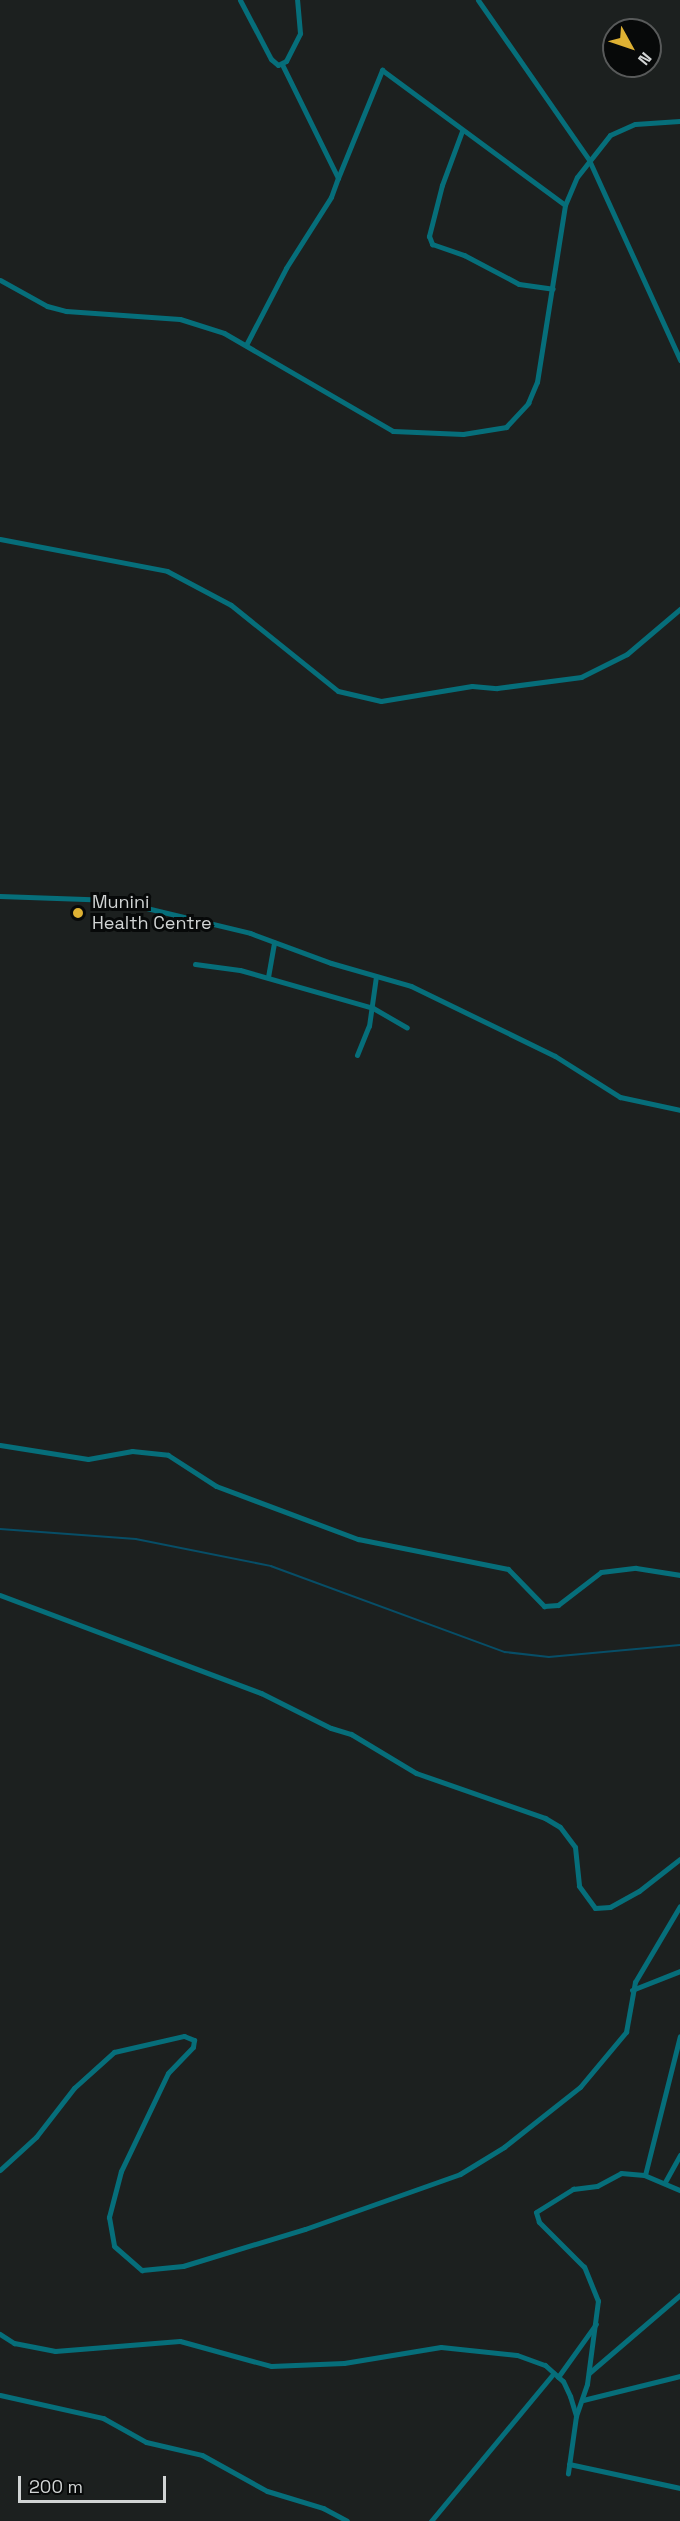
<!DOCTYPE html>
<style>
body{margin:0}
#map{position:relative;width:680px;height:2521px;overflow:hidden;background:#1c201f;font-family:"Space Grotesk",sans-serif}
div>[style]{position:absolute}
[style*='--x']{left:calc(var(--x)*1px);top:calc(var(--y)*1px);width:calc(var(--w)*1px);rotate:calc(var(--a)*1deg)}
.stream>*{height:1.5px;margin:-0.75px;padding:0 0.75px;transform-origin:0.75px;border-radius:0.75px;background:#074e67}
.street>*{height:5px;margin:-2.5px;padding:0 2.5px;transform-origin:2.5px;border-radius:2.5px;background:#066e7a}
.dots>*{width:16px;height:16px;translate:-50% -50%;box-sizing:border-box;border:3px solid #070909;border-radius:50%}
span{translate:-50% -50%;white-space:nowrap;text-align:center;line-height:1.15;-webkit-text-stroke:6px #070909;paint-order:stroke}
.poi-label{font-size:18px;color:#d1d4d4}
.left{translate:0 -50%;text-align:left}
.north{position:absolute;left:602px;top:18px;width:60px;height:60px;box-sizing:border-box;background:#070909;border:2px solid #585a5a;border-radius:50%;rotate:130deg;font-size:16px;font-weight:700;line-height:24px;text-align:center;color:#d1d4d4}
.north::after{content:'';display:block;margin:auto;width:21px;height:27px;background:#deb133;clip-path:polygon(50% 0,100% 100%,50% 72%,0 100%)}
.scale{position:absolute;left:18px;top:2476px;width:148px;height:27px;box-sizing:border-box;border:3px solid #d1d4d4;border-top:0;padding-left:8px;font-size:18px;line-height:21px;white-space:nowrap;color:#d1d4d4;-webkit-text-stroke:4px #070909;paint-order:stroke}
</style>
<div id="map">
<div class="stream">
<i style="--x:0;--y:1529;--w:136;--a:4.2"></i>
<i style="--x:136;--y:1539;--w:138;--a:11.3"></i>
<i style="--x:271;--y:1566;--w:249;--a:20.2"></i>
<i style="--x:505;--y:1652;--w:44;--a:6.5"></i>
<i style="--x:549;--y:1657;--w:132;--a:-5.2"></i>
</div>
<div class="street">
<i style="--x:240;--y:0;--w:67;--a:62.3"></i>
<i style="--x:271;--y:59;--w:9;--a:41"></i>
<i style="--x:278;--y:65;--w:9;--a:-27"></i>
<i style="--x:286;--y:61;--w:31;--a:-63"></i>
<i style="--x:300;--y:33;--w:33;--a:-95"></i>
<i style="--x:478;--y:0;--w:195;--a:55.2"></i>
<i style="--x:589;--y:160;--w:220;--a:65.5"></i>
<i style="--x:462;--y:131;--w:58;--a:110.3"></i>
<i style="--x:442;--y:185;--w:53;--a:104.3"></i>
<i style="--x:429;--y:236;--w:9;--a:69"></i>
<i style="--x:432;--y:244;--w:34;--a:19"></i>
<i style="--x:464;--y:255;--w:62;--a:27.8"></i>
<i style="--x:519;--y:284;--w:34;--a:8"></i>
<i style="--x:338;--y:178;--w:117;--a:-67.8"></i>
<i style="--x:382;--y:70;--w:227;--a:36.4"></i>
<i style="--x:0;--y:280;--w:54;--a:29"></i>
<i style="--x:47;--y:306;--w:20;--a:15"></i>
<i style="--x:66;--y:311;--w:114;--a:4"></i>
<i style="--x:180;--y:319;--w:46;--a:17.7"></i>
<i style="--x:224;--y:333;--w:195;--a:30.1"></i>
<i style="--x:393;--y:431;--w:70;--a:2.5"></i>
<i style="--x:463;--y:434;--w:44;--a:-9.2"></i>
<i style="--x:506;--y:427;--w:33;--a:-47"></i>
<i style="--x:528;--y:403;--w:23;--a:-67"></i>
<i style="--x:537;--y:382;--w:179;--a:-81"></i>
<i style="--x:565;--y:205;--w:30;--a:-67"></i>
<i style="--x:577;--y:177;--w:53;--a:-51.8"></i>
<i style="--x:610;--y:135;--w:27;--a:-24"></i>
<i style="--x:635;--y:124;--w:45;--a:-3.8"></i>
<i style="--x:246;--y:345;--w:87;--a:-62.5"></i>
<i style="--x:286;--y:268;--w:84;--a:-57.6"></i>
<i style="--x:331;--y:197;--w:20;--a:-70"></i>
<i style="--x:338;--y:178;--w:127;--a:-116.2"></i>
<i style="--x:0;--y:539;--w:170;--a:10.8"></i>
<i style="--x:167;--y:571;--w:72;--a:28"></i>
<i style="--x:231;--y:605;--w:137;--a:38.8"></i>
<i style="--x:338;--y:691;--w:44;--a:13.1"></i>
<i style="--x:381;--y:701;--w:92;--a:-9.4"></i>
<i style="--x:472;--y:686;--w:25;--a:5"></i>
<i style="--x:497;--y:688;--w:85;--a:-7.5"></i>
<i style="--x:581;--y:677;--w:51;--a:-26.6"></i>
<i style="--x:627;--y:654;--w:70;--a:-40.3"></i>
<i style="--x:0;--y:896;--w:113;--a:2"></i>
<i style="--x:113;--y:900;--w:141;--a:13.5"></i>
<i style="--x:250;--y:933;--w:86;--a:20.3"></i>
<i style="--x:331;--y:963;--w:83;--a:16"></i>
<i style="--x:411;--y:986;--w:160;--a:25.9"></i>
<i style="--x:555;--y:1056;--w:77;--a:32.2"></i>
<i style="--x:620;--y:1097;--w:61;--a:12.2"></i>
<i style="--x:195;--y:964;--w:45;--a:7.6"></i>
<i style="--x:240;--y:970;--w:138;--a:15.9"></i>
<i style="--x:373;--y:1008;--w:39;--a:30"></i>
<i style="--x:268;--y:977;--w:35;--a:-80"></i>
<i style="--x:357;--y:1055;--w:31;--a:-68"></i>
<i style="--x:369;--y:1026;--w:50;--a:-82"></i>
<i style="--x:0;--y:1445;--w:89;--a:9"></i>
<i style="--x:88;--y:1459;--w:45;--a:-10.3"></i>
<i style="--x:132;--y:1451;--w:36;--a:6"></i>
<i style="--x:168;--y:1455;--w:57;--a:32.9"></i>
<i style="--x:216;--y:1486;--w:152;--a:20.5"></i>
<i style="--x:358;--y:1539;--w:153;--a:11.3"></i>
<i style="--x:508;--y:1569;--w:52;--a:45.8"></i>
<i style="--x:544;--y:1606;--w:14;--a:-4"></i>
<i style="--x:558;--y:1605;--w:54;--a:-37.5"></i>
<i style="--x:601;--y:1572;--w:35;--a:-7"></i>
<i style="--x:636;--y:1568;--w:45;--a:9"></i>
<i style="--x:0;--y:1595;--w:279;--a:20.6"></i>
<i style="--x:261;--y:1693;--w:78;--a:26.6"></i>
<i style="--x:331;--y:1728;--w:21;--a:17"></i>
<i style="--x:351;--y:1734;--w:76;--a:31"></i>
<i style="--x:416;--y:1773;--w:137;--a:19.2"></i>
<i style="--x:545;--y:1818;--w:17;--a:31"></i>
<i style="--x:560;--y:1827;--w:25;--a:53"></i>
<i style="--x:575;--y:1847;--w:39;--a:84"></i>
<i style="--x:579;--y:1886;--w:27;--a:54"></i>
<i style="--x:595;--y:1908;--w:15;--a:-4"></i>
<i style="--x:610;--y:1907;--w:33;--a:-29"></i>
<i style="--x:639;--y:1891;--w:52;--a:-38"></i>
<i style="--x:632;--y:1990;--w:52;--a:-21.6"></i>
<i style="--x:0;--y:2170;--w:49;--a:-42.5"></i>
<i style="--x:36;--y:2137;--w:62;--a:-52.2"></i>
<i style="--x:74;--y:2088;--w:54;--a:-42"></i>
<i style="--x:114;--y:2052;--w:72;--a:-12.9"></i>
<i style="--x:184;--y:2036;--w:11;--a:22"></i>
<i style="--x:194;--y:2040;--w:7;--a:98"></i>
<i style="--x:193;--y:2047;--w:36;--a:134"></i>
<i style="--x:168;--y:2073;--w:109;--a:115.6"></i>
<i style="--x:121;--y:2171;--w:48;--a:104.6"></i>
<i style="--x:109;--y:2217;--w:29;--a:80"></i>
<i style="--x:114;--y:2246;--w:37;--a:41"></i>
<i style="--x:142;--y:2270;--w:41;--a:-5.6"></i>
<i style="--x:183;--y:2266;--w:127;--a:-16.9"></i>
<i style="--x:305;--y:2229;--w:164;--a:-19.5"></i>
<i style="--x:460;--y:2174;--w:52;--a:-31.5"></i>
<i style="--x:504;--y:2147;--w:97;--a:-38.3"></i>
<i style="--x:580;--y:2087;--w:72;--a:-50.1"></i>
<i style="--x:626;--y:2032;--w:51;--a:-79.8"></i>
<i style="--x:635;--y:1982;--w:88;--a:-59.4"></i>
<i style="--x:645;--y:2175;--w:143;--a:-75.9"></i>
<i style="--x:665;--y:2182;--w:31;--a:-61"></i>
<i style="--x:0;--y:2334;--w:17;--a:33"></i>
<i style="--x:14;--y:2343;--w:42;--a:11"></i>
<i style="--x:55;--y:2351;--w:125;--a:-4.6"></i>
<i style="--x:180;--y:2341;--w:94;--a:15.4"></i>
<i style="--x:271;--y:2366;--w:73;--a:-2.4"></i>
<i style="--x:344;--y:2363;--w:98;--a:-9.4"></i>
<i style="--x:441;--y:2347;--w:76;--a:6"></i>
<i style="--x:517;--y:2355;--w:30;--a:20"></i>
<i style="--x:545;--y:2365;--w:24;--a:42"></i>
<i style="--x:563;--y:2381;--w:17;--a:65"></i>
<i style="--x:570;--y:2396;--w:21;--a:73"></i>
<i style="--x:576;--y:2416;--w:58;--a:98"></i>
<i style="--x:589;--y:2373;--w:120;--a:-40.6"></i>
<i style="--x:558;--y:2377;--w:65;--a:-54.4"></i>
<i style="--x:0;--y:2395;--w:106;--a:12.6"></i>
<i style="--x:103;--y:2418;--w:49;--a:29.2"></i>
<i style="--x:146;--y:2442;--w:57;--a:13.1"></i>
<i style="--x:202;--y:2455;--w:74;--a:29"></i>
<i style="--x:267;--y:2491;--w:59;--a:16.9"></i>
<i style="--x:323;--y:2508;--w:27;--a:28"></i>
<i style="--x:583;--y:2400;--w:100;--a:-13.9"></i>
<i style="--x:576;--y:2416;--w:34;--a:-71"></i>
<i style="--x:587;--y:2384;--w:84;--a:-82.5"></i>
<i style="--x:598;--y:2301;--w:37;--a:-112"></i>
<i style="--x:584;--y:2267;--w:64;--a:-135"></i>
<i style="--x:539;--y:2222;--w:10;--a:-107"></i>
<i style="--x:536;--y:2212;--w:44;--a:-31.9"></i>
<i style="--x:573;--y:2189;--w:24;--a:-7"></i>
<i style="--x:597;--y:2186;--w:27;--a:-28"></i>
<i style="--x:621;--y:2173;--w:23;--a:5"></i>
<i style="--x:644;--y:2175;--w:39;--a:23"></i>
<i style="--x:569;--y:2464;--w:114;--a:12.2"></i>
<i style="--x:431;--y:2521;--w:192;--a:-50.3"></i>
</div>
<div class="dots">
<i style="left:78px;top:913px;background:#deb133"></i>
</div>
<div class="poi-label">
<span class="left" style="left:92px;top:913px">Munini<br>Health Centre</span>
</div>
<div class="north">N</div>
<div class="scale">200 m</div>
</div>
